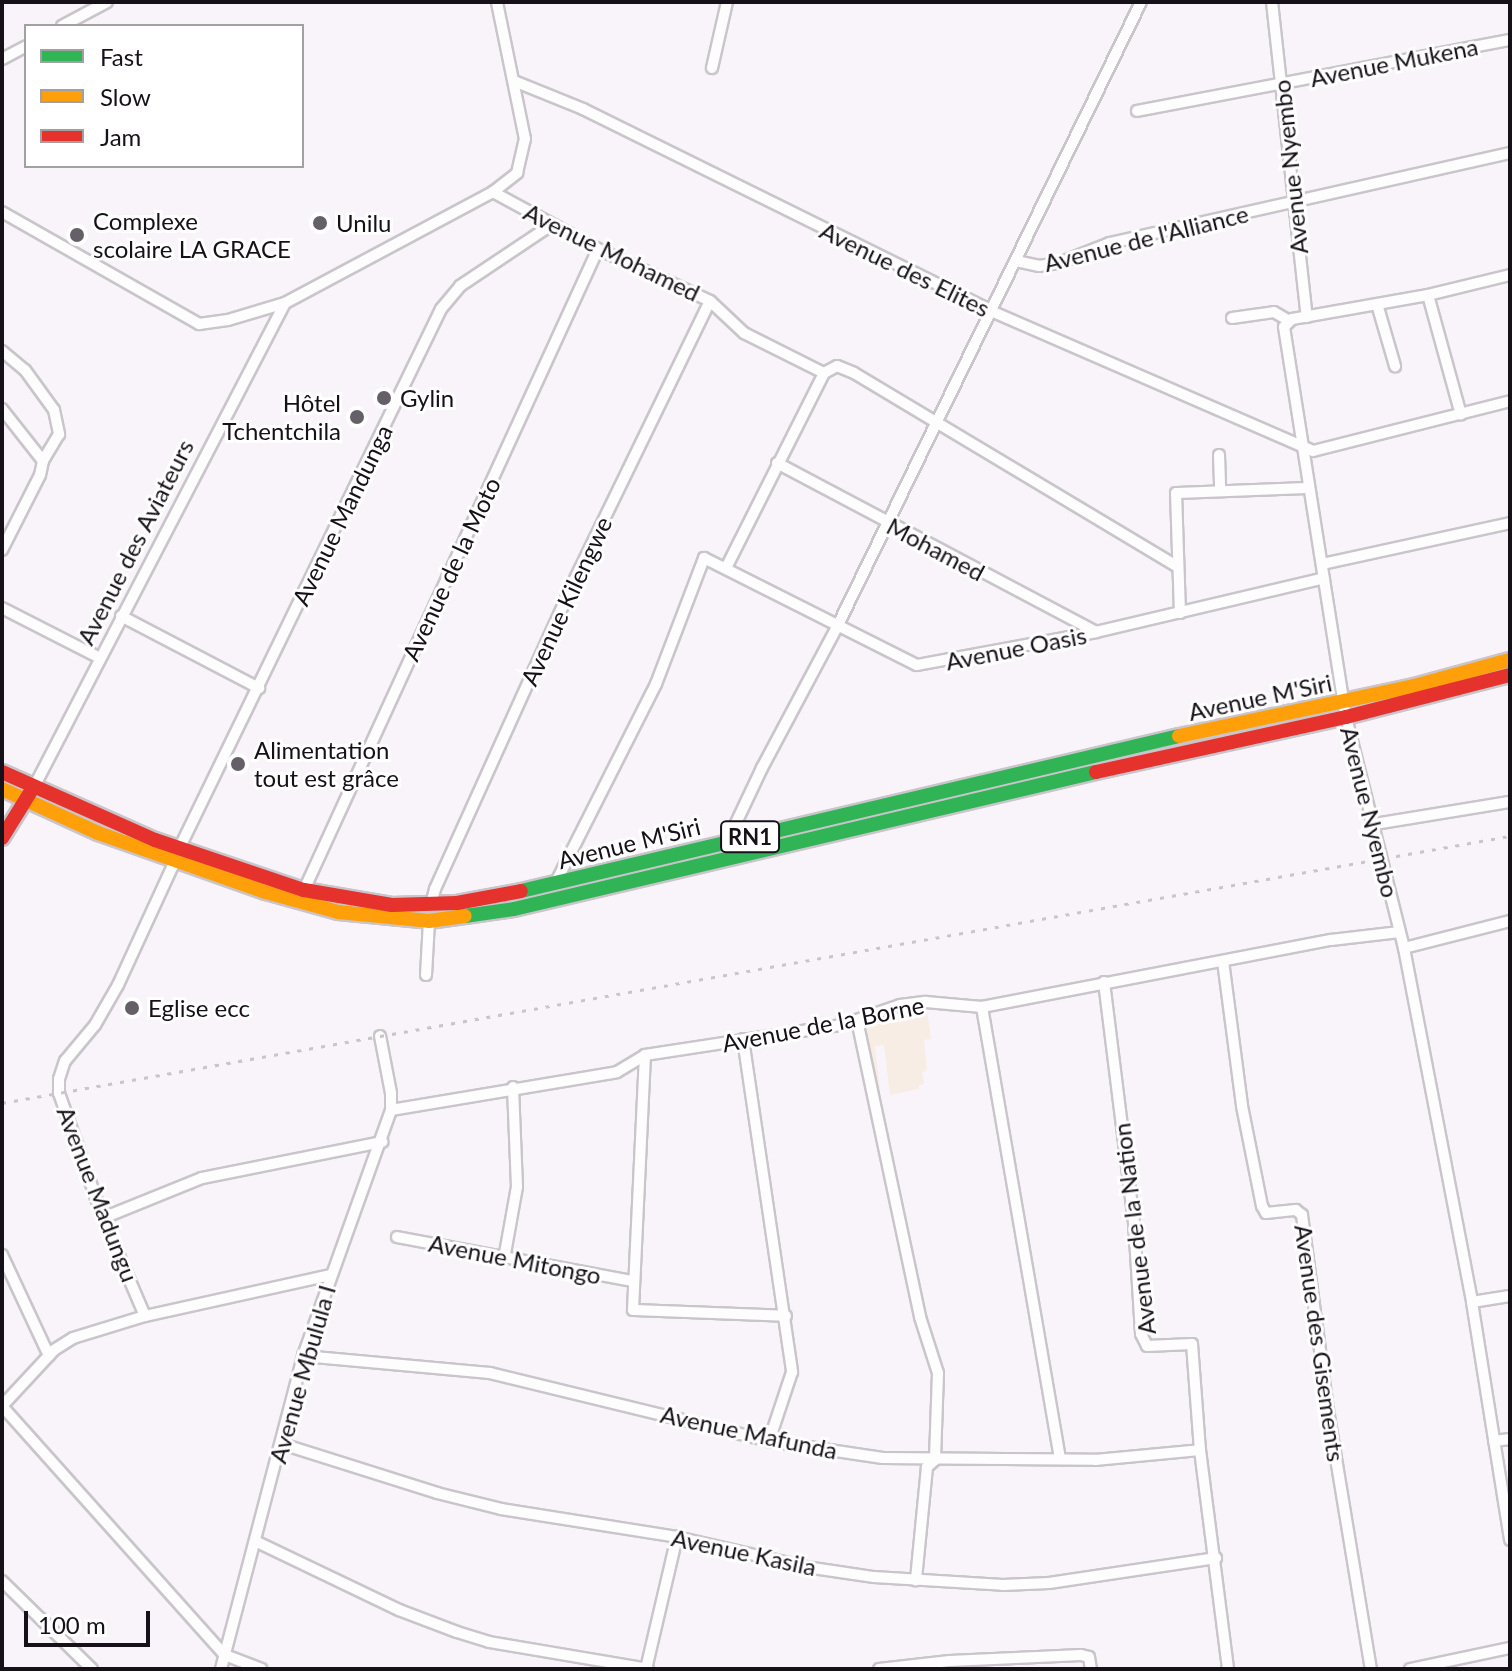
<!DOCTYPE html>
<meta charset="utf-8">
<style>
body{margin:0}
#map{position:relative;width:1512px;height:1671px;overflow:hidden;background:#f8f4fa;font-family:Lato,sans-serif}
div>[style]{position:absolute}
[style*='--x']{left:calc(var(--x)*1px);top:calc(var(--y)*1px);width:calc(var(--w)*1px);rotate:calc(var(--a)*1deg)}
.commercial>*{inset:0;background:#f7ede5}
.roads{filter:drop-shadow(2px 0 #c9c5cb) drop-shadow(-2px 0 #c9c5cb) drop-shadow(0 2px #c9c5cb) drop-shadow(0 -2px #c9c5cb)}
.street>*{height:10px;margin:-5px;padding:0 5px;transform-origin:5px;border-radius:5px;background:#fefdfe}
.fast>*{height:14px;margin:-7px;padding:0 7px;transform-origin:7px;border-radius:7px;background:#30b455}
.slow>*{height:14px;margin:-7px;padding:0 7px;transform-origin:7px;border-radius:7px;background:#ff9f0a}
.jam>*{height:14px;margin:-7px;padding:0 7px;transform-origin:7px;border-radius:7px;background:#e5322d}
.rail>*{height:3px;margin-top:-1.5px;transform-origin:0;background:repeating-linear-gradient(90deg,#c8c6c9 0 4px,transparent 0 12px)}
.dots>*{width:22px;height:22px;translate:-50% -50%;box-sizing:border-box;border:4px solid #fff;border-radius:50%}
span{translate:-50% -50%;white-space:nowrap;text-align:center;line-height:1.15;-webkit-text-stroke:6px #fff;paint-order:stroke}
.shield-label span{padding:2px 6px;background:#fff;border:2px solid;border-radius:6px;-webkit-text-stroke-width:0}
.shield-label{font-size:22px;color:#161119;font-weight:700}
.street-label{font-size:24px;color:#161119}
.poi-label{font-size:24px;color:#161119}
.left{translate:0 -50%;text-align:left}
.right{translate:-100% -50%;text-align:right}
.frame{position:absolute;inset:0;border:4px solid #161119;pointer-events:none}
.legend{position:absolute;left:24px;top:24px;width:280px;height:144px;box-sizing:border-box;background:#fff;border:2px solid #a2a0a3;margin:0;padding:10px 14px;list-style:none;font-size:24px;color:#161119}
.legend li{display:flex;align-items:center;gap:16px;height:40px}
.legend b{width:40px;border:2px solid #a2a0a3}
.scale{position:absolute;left:24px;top:1611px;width:126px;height:36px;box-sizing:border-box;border:4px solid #161119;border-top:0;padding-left:10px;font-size:24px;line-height:28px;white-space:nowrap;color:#161119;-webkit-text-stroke:6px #fff;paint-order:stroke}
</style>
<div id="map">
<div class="commercial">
<i style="clip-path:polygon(927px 1009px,931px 1039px,924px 1040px,927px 1071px,922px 1072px,924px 1084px,919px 1085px,919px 1089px,890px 1095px,884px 1045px,875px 1046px,880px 1089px,876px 1090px,865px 1044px,868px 1025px)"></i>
</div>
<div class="roads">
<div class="street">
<i style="--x:1272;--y:2;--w:317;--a:83.7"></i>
<i style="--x:62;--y:26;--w:51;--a:-28.1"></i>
<i style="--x:2;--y:59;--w:27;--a:-28"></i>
<i style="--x:712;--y:68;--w:68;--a:-77.2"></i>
<i style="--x:514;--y:81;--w:74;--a:22.1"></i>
<i style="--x:583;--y:109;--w:455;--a:26.3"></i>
<i style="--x:991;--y:311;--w:351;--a:23.5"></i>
<i style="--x:1313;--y:451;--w:203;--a:-14.2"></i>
<i style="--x:1137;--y:111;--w:380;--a:-10.8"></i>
<i style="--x:493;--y:192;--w:119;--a:28.5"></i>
<i style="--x:598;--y:249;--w:123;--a:24.9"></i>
<i style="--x:710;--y:301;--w:47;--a:43.3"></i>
<i style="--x:744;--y:333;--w:89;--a:26.6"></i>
<i style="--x:824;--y:373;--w:15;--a:-28"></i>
<i style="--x:837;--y:366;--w:18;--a:22"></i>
<i style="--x:854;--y:373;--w:376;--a:30.9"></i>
<i style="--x:2;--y:212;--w:227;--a:29.6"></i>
<i style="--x:199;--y:324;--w:29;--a:-8"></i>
<i style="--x:228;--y:320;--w:59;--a:-16.6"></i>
<i style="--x:285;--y:303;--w:236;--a:-28.1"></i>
<i style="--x:493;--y:192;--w:31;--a:-38"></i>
<i style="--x:517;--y:173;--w:35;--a:-77"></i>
<i style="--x:525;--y:139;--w:140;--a:-101.6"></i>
<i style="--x:1016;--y:261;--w:24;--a:12"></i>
<i style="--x:1039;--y:266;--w:20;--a:-9"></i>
<i style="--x:1059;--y:263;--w:55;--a:-21.4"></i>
<i style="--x:1110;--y:243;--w:410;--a:-12.7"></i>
<i style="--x:1510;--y:275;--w:84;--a:166.3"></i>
<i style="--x:1428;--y:295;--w:138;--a:170"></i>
<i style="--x:1292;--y:319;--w:11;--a:135"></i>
<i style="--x:1284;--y:327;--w:395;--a:81"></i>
<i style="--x:1346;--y:717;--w:238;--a:75.9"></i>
<i style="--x:1404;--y:948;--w:360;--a:79.1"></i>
<i style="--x:1472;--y:1302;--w:241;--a:80.9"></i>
<i style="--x:1428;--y:295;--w:124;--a:74.6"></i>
<i style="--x:1377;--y:304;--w:65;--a:73.8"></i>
<i style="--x:1232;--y:318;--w:42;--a:-8.1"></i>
<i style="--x:1274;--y:312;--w:16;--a:30"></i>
<i style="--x:2;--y:351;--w:30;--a:40"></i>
<i style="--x:25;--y:370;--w:49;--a:54.1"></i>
<i style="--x:54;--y:410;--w:25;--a:78"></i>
<i style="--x:59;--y:434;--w:31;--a:121"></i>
<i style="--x:2;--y:409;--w:66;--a:51.7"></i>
<i style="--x:43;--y:461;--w:14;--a:102"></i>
<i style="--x:40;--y:475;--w:84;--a:116.9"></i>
<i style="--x:1219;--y:455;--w:35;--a:88"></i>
<i style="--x:777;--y:463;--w:361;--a:27.9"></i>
<i style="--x:1322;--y:564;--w:192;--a:-12.3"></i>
<i style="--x:726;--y:568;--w:218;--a:-63.3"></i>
<i style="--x:2;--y:608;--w:110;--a:27"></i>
<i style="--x:1180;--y:613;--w:120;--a:-91.9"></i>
<i style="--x:1176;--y:493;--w:132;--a:-2.2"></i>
<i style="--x:121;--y:616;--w:156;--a:27.6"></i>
<i style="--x:34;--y:787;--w:545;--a:-62.59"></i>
<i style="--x:1375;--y:824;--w:137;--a:-9.3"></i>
<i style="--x:727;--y:842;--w:82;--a:-64.7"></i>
<i style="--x:762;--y:768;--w:160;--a:-62"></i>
<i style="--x:837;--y:627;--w:695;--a:-64.06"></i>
<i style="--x:180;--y:847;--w:598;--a:-64.12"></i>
<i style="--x:441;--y:309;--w:30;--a:-50"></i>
<i style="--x:460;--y:286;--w:110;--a:-33.8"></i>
<i style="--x:555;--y:884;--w:224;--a:-63.2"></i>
<i style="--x:656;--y:684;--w:135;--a:-69.1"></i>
<i style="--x:704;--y:558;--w:238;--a:26.7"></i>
<i style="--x:917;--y:665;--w:182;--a:-10.4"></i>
<i style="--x:1096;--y:632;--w:234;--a:-13.3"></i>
<i style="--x:304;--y:890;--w:705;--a:-65.36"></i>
<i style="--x:431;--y:905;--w:16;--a:-76"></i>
<i style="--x:435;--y:889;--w:338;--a:-65.7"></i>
<i style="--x:574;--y:581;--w:311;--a:-64.1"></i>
<i style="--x:1404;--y:948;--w:109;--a:-14.3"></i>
<i style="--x:1223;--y:961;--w:146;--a:82.5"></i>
<i style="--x:1242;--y:1106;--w:102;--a:78.7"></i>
<i style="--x:1262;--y:1206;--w:8;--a:60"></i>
<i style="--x:1266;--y:1213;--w:30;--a:-6"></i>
<i style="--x:1296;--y:1210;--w:8;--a:40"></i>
<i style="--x:1302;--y:1215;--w:197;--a:82.4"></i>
<i style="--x:1328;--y:1410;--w:263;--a:80.6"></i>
<i style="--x:426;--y:975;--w:54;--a:-86.8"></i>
<i style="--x:1104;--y:982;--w:242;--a:82.9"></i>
<i style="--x:1134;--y:1222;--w:112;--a:86.4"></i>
<i style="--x:1141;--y:1334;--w:13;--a:63"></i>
<i style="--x:1147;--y:1346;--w:45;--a:-2.5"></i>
<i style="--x:1192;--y:1344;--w:106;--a:85.7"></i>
<i style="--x:1200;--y:1450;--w:221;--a:82.7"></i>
<i style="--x:982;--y:1007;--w:457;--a:80.2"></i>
<i style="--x:857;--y:1020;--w:304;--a:78"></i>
<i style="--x:920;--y:1317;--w:59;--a:72.2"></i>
<i style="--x:938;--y:1373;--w:87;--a:92"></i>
<i style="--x:935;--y:1460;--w:11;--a:139"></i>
<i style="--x:927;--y:1467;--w:114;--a:95.6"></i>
<i style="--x:743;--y:1039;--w:337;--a:81.6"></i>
<i style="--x:792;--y:1372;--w:73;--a:108.4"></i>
<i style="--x:645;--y:1055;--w:255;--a:92.7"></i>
<i style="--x:633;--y:1310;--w:153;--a:2.2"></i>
<i style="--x:391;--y:1110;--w:229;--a:-9.5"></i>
<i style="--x:617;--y:1072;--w:33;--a:-31"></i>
<i style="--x:645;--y:1055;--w:199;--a:-8.7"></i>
<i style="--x:842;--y:1025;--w:61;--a:-19"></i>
<i style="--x:900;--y:1005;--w:26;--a:-7"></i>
<i style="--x:926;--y:1002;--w:56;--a:5.1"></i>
<i style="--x:982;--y:1007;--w:355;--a:-10.9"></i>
<i style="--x:1331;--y:940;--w:69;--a:-6.6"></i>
<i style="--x:103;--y:1218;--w:107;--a:-22"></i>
<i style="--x:202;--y:1178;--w:184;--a:-11.3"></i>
<i style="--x:397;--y:1237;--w:239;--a:10.6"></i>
<i style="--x:2;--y:1255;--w:111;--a:65"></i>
<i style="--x:504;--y:1259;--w:73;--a:-79.8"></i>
<i style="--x:517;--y:1187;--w:100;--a:-92.3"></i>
<i style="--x:1472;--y:1302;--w:38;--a:-9"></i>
<i style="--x:145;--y:1316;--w:107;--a:-113.2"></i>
<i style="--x:103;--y:1218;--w:133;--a:-109.4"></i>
<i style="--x:59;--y:1093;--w:14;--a:-90"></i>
<i style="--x:59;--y:1079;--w:19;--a:-72"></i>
<i style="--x:65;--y:1061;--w:47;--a:-50.2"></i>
<i style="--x:95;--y:1025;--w:46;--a:-60.1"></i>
<i style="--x:118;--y:985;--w:136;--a:-65.3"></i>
<i style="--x:303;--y:1356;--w:188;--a:5.2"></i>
<i style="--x:490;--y:1373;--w:287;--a:13.7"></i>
<i style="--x:769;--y:1441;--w:115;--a:8.5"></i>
<i style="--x:883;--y:1458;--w:212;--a:0.5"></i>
<i style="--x:1095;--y:1460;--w:105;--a:-5.4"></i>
<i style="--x:2;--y:1406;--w:334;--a:48.2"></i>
<i style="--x:225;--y:1655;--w:39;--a:21"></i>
<i style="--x:2;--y:1406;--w:76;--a:-47.1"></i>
<i style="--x:54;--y:1350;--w:22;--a:-32"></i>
<i style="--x:73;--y:1338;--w:75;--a:-17"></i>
<i style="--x:145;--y:1316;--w:189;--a:-12.5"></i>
<i style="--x:1494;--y:1441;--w:16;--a:-7"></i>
<i style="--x:282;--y:1444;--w:163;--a:17.5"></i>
<i style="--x:437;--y:1493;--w:66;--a:14"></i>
<i style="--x:501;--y:1509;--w:178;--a:9"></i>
<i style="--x:677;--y:1537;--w:132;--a:13.1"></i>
<i style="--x:806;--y:1567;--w:69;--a:8.4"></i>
<i style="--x:874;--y:1577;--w:129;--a:3.5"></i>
<i style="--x:1003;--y:1585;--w:46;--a:-2.5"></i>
<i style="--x:1049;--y:1583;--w:169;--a:-8.5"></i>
<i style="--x:255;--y:1541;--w:160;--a:25.6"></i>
<i style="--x:399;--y:1610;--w:62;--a:20.8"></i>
<i style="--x:457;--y:1632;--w:34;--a:17"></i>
<i style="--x:489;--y:1642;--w:161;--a:9.6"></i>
<i style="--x:2;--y:1581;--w:126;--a:44.4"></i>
<i style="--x:221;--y:1669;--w:324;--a:-75.3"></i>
<i style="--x:303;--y:1356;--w:261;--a:-70.3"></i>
<i style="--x:391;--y:1110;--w:17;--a:-90"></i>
<i style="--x:391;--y:1093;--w:58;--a:-100.9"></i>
<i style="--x:646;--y:1669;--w:136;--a:-76.8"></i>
<i style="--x:879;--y:1669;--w:71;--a:-6.4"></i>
<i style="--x:950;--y:1661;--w:131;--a:-2.6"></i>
<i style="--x:1081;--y:1655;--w:8;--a:14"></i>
<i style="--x:1089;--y:1657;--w:12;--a:81"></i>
<i style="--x:1410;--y:1669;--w:102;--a:-11.9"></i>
</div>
<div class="fast">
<i style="--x:521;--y:891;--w:676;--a:-13.26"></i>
<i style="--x:465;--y:916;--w:49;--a:-8.1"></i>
<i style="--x:514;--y:909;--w:598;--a:-13.25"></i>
</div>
<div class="slow">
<i style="--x:1179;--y:736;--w:240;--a:-12"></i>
<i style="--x:1414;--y:686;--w:99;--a:-15.2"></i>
<i style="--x:2;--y:789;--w:106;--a:24.6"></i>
<i style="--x:98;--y:833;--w:178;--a:19.4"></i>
<i style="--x:266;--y:892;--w:75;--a:15.5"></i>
<i style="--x:338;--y:912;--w:91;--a:5.6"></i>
<i style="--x:429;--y:921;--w:36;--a:-8"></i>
</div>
<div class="jam">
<i style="--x:2;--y:772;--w:167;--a:24"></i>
<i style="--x:155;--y:840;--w:157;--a:18.6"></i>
<i style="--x:304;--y:890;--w:89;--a:9.7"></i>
<i style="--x:392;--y:905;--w:65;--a:-1.8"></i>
<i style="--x:457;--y:903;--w:65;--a:-10.6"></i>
<i style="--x:1096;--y:772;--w:256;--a:-12.4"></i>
<i style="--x:1346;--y:717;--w:169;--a:-14.4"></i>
<i style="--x:2;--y:838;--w:55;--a:-58.3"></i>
</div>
</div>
<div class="rail">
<i style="--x:2;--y:1103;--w:1531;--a:-10.04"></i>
</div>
<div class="dots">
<i style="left:320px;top:223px;background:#656068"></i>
<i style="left:77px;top:235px;background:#656068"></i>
<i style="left:384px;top:398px;background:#656068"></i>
<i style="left:357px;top:417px;background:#656068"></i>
<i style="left:238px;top:764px;background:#656068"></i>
<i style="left:132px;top:1008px;background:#656068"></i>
</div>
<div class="shield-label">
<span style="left:750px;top:837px">RN1</span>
</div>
<div class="street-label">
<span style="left:1394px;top:62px;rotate:-11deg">Avenue Mukena</span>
<span style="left:1290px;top:167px;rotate:-96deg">Avenue Nyembo</span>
<span style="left:1146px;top:238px;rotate:-14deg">Avenue de l'Alliance</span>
<span style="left:612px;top:252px;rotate:26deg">Avenue Mohamed</span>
<span style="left:905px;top:269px;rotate:26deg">Avenue des Elites</span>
<span style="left:342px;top:515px;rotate:-64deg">Avenue Mandunga</span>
<span style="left:135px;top:542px;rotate:-63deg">Avenue des Aviateurs</span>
<span style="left:936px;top:549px;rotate:28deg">Mohamed</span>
<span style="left:451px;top:569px;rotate:-65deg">Avenue de la Moto</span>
<span style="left:566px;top:601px;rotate:-65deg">Avenue Kilengwe</span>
<span style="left:1016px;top:648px;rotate:-11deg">Avenue Oasis</span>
<span style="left:1260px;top:697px;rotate:-12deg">Avenue M'Siri</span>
<span style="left:1370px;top:812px;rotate:76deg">Avenue Nyembo</span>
<span style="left:629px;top:843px;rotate:-14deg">Avenue M'Siri</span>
<span style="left:823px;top:1024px;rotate:-11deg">Avenue de la Borne</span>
<span style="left:98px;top:1194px;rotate:69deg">Avenue Madungu</span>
<span style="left:1134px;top:1229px;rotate:-97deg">Avenue de la Nation</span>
<span style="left:515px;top:1259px;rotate:11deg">Avenue Mitongo</span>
<span style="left:1320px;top:1343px;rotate:82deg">Avenue des Gisements</span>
<span style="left:302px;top:1374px;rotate:-74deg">Avenue Mbulula I</span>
<span style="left:749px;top:1432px;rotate:12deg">Avenue Mafunda</span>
<span style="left:744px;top:1552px;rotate:12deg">Avenue Kasila</span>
</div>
<div class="poi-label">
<span class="left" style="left:93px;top:235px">Complexe<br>scolaire LA GRACE</span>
<span class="left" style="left:336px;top:223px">Unilu</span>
<span class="left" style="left:400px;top:398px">Gylin</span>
<span class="right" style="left:341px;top:417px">Hôtel<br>Tchentchila</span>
<span class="left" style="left:254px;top:764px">Alimentation<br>tout est grâce</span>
<span class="left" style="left:148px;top:1008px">Eglise ecc</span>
</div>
<div class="frame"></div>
<ul class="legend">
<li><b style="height:10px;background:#30b455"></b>Fast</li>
<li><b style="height:10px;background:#ff9f0a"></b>Slow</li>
<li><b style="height:10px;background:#e5322d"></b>Jam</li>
</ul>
<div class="scale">100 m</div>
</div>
